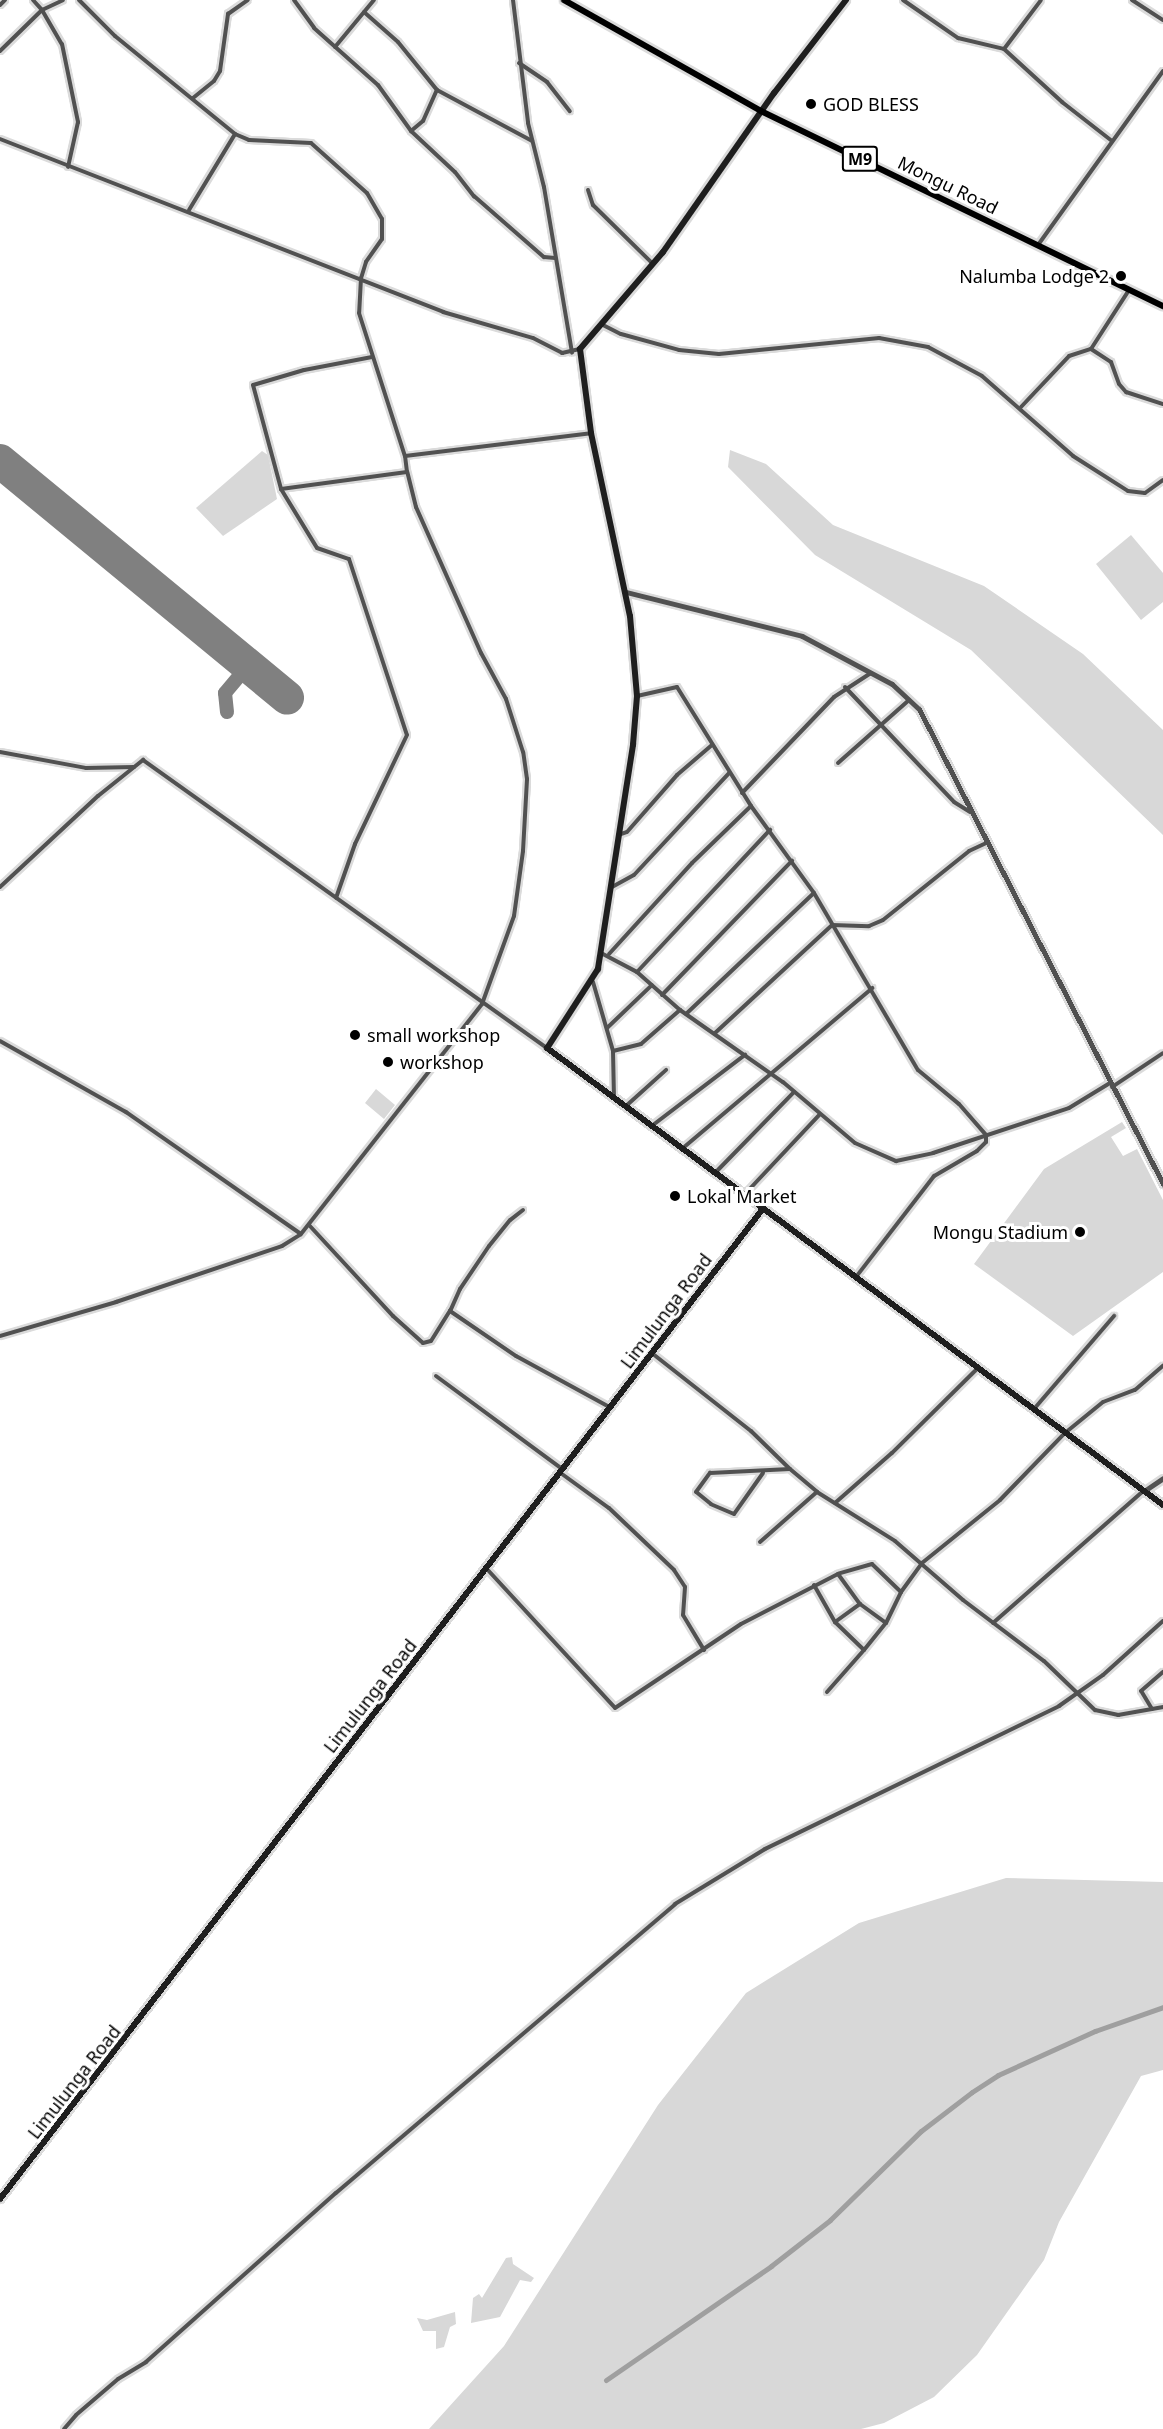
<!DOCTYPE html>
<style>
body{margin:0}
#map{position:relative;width:1163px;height:2429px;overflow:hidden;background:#fff;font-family:"Noto Sans",sans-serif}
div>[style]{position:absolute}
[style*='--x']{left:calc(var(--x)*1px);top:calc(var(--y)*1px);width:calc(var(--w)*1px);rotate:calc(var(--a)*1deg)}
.green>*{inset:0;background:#d8d8d8}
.canal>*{height:5px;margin:-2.5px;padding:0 2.5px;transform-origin:2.5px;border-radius:2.5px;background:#9f9f9f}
.taxiway>*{height:14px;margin:-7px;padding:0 7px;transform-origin:7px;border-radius:7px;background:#808080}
.runway>*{height:34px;margin:-17px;padding:0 17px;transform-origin:17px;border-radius:17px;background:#808080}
.roads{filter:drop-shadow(2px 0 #dbdbdb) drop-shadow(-2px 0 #dbdbdb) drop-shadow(0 2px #dbdbdb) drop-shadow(0 -2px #dbdbdb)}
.minor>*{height:4px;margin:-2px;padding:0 2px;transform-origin:2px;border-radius:2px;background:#515151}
.tertiary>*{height:5px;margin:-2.5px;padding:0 2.5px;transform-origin:2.5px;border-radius:2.5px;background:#515151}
.secondary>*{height:6px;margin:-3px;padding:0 3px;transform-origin:3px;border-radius:3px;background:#1e1e1e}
.primary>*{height:6px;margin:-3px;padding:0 3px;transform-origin:3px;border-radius:3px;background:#000}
.dots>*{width:16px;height:16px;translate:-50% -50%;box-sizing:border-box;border:3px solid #fff;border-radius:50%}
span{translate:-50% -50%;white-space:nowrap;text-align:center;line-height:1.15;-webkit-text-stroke:6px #fff;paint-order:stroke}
.shield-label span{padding:2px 4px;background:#fff;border:2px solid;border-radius:4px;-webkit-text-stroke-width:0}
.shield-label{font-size:16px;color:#000;font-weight:700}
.poi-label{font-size:18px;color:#000}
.left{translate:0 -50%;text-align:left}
.right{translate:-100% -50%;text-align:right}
.street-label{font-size:18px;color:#000}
</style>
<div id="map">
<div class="green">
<i style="clip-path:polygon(730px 450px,766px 464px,833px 525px,984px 586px,1083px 654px,1163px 730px,1163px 835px,971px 650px,815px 555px,728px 467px)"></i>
<i style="clip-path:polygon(262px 451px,268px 455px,277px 499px,223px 536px,196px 508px)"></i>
<i style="clip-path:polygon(1131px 535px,1163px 573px,1163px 602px,1141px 620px,1096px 564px)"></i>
<i style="clip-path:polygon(376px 1089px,395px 1105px,384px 1119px,365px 1103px)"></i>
<i style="clip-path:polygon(1122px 1122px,1126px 1128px,1111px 1137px,1123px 1156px,1137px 1149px,1163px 1200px,1163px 1272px,1073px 1336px,974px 1264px,1044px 1169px)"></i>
<i style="clip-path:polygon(1006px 1878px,1163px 1882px,1163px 2070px,1141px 2076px,1059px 2222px,1044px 2260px,977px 2355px,934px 2397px,884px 2423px,861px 2429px,429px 2429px,504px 2346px,658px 2105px,746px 1993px,859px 1923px)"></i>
<i style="clip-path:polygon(512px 2257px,513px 2264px,534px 2278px,531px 2282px,520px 2280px,500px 2317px,471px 2323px,473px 2298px,479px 2294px,482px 2298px,506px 2258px)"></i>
<i style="clip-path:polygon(455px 2312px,456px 2324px,450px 2327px,444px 2347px,436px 2349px,436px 2331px,423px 2331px,417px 2318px,427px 2320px)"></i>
</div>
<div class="canal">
<i style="--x:606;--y:2380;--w:201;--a:-34.6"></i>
<i style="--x:771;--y:2266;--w:75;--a:-37.9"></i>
<i style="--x:830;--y:2220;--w:127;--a:-44.4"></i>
<i style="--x:921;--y:2131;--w:64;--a:-37.4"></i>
<i style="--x:972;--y:2092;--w:31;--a:-33"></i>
<i style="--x:998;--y:2075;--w:107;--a:-24.4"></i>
<i style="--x:1095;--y:2031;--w:72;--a:-19.4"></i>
</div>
<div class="taxiway">
<i style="--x:227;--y:712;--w:19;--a:-96"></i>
<i style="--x:225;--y:693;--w:35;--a:-50"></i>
</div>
<div class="runway">
<i style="--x:0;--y:461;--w:372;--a:39.5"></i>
</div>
<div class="roads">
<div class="minor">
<i style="--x:33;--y:0;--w:13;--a:48"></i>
<i style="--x:42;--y:10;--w:23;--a:-25"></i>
<i style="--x:79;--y:0;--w:51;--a:45"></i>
<i style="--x:115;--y:36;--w:155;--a:39.2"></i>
<i style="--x:294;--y:0;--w:34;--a:54"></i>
<i style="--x:314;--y:28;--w:86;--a:41.7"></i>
<i style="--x:378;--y:85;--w:57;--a:54.3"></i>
<i style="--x:411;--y:131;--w:60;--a:43"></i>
<i style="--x:455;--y:172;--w:31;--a:52"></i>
<i style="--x:474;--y:196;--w:93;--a:41.1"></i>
<i style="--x:544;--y:257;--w:11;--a:5"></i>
<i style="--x:513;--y:0;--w:124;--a:83"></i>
<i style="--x:528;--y:123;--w:66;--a:76"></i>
<i style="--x:544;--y:187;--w:168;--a:80.4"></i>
<i style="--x:903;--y:0;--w:67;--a:34.6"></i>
<i style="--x:958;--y:38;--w:47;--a:13.4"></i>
<i style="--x:1004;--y:49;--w:79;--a:42.4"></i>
<i style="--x:1062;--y:102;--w:63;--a:38"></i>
<i style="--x:1132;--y:0;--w:37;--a:33"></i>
<i style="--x:0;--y:5;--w:7;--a:-45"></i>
<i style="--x:364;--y:12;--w:45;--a:41.4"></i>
<i style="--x:398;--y:42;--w:62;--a:50.9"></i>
<i style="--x:437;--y:90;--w:108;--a:28.2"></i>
<i style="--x:335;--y:47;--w:61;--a:-50.3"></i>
<i style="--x:1004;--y:49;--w:61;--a:-52.9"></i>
<i style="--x:0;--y:51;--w:59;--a:-44.3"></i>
<i style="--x:42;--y:10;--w:39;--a:60"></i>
<i style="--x:62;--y:44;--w:80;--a:78.4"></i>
<i style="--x:78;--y:122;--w:46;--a:102.5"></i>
<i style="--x:519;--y:63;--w:34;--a:34"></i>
<i style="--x:547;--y:82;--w:37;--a:52"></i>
<i style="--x:193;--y:98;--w:27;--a:-39"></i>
<i style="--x:214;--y:81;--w:12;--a:-59"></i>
<i style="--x:220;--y:71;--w:58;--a:-82"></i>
<i style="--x:228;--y:14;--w:24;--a:-35"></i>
<i style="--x:411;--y:131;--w:16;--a:-40"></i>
<i style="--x:423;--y:121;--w:34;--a:-66"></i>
<i style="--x:0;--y:139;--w:476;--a:21.3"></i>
<i style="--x:443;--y:312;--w:94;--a:16.1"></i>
<i style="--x:533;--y:338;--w:33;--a:27"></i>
<i style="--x:562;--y:353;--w:18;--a:-13"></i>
<i style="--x:588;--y:190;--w:16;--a:72"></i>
<i style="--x:593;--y:205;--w:84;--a:44.5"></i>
<i style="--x:189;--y:210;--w:89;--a:-58.8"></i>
<i style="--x:235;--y:134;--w:15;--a:23"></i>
<i style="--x:249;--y:140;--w:62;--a:2.8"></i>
<i style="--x:311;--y:143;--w:75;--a:41.8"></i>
<i style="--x:367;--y:193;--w:30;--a:60"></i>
<i style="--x:382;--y:219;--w:20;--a:90"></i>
<i style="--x:382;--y:239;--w:28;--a:125"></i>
<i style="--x:366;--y:262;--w:17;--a:107"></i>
<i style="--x:361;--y:278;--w:35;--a:93"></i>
<i style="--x:359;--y:313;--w:150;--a:72.2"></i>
<i style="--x:405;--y:456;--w:187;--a:-7"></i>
<i style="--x:1038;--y:245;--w:214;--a:-54.3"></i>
<i style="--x:601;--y:324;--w:22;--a:27"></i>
<i style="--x:621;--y:334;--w:60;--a:15.4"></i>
<i style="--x:679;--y:350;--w:40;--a:5.7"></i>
<i style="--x:719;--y:354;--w:161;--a:-5.7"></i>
<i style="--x:879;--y:338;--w:50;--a:10.4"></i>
<i style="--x:928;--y:347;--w:61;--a:28.2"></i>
<i style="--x:982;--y:376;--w:121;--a:41.3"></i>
<i style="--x:1073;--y:456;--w:65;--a:32.5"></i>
<i style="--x:1128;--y:491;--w:17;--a:7"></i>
<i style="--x:1145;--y:493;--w:22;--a:-36"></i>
<i style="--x:1091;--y:349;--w:24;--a:33"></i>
<i style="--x:1111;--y:362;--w:23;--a:70"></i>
<i style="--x:1119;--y:384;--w:11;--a:49"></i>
<i style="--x:1126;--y:392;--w:39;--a:18"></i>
<i style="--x:372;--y:357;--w:69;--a:169.2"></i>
<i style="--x:304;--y:370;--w:53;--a:163.6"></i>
<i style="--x:253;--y:385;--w:108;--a:74.9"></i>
<i style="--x:281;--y:489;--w:127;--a:-7.7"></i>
<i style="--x:407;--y:472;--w:16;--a:-97"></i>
<i style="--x:1021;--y:407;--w:70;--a:-46.7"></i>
<i style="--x:1069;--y:356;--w:23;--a:-18"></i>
<i style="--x:1091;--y:349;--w:70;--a:-57.2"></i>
<i style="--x:281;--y:489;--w:69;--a:58.6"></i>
<i style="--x:317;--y:548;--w:34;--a:19"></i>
<i style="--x:349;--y:559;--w:185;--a:71.8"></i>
<i style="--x:407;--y:735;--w:121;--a:115.5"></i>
<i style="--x:355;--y:844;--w:57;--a:109.4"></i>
<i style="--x:845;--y:687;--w:158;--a:46.5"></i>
<i style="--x:954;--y:802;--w:19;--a:32"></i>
<i style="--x:637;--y:696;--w:41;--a:-12.7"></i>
<i style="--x:677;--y:687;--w:140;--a:58.1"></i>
<i style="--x:751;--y:806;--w:107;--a:54.1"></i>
<i style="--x:814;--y:893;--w:205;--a:59.6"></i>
<i style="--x:918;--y:1070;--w:53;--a:39.7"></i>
<i style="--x:959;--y:1104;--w:41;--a:48.9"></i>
<i style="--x:986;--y:1135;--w:7;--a:90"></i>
<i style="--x:986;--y:1142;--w:13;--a:135"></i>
<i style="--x:977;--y:1151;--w:50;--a:149.8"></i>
<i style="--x:934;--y:1176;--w:128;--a:127.7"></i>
<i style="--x:0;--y:752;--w:87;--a:10.5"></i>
<i style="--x:86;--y:768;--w:48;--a:-1.2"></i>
<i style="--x:838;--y:763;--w:95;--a:-41.6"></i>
<i style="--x:742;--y:793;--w:133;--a:-46.2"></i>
<i style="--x:834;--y:697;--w:44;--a:-33"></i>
<i style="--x:618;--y:835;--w:9;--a:-18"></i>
<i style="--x:627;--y:832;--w:76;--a:-48.7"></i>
<i style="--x:677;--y:775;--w:46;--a:-40.6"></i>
<i style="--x:0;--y:887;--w:134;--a:-42.9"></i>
<i style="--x:98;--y:796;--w:58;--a:-38.7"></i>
<i style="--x:143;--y:760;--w:496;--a:35.5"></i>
<i style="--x:612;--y:887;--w:25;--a:-29"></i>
<i style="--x:634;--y:875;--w:139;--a:-47"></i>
<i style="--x:601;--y:953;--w:41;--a:27.8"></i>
<i style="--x:637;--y:972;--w:57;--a:41.5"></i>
<i style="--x:680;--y:1010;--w:126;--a:35"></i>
<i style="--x:783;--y:1082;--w:94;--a:40.3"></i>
<i style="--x:855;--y:1143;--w:45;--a:23.7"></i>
<i style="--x:896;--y:1161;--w:38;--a:-12"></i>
<i style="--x:933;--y:1153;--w:143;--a:-18.3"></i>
<i style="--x:1069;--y:1108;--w:48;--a:-31.4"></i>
<i style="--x:609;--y:954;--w:123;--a:-47.6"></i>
<i style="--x:692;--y:863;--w:82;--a:-44"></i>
<i style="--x:637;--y:972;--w:195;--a:-46.9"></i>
<i style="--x:593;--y:982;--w:72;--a:73.8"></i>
<i style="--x:613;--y:1051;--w:47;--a:88.8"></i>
<i style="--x:662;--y:995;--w:187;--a:-45.9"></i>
<i style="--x:686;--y:1014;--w:176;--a:-43.4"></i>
<i style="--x:607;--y:1028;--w:62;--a:-43.7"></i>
<i style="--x:715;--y:1033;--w:159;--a:-42.7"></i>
<i style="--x:832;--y:925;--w:37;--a:2"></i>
<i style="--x:869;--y:926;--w:15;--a:-23"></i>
<i style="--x:883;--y:920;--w:110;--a:-38.7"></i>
<i style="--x:969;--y:851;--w:19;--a:-25"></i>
<i style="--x:0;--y:1041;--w:145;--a:29.4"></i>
<i style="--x:126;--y:1112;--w:213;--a:34.9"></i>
<i style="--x:613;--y:1051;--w:29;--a:-14"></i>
<i style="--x:641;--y:1044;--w:52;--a:-41.1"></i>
<i style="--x:1112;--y:1087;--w:61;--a:-33.7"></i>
<i style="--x:626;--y:1106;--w:54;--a:-42"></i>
<i style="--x:653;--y:1125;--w:116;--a:-37.3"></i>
<i style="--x:683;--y:1148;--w:248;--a:-40.2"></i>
<i style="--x:715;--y:1173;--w:113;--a:-45.7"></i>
<i style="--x:744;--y:1195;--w:110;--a:-46.8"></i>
<i style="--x:523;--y:1210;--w:16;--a:142"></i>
<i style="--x:510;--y:1220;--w:33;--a:129"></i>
<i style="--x:489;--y:1246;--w:52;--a:124"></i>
<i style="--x:460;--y:1289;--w:24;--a:114"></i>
<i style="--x:450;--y:1311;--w:80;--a:34.3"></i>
<i style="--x:516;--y:1356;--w:108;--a:28.7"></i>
<i style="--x:309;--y:1225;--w:124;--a:47.3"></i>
<i style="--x:393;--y:1316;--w:40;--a:42"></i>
<i style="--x:423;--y:1343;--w:8;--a:-14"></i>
<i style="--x:431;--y:1341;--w:36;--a:-58"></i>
<i style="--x:0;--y:1336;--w:121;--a:-16.3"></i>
<i style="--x:116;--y:1302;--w:175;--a:-18.6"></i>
<i style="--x:282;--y:1246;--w:22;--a:-32"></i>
<i style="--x:301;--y:1234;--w:293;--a:-51.8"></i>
<i style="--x:482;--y:1004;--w:94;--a:-70"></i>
<i style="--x:514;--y:916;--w:66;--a:-82.1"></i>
<i style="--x:523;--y:851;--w:72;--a:-86.8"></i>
<i style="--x:527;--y:779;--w:27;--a:-98"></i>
<i style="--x:523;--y:752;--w:56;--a:-107.8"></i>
<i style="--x:506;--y:699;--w:52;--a:-118.5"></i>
<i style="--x:481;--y:653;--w:160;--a:-114"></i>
<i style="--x:416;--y:507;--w:36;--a:-104"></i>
<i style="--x:653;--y:1354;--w:125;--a:38.2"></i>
<i style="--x:751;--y:1431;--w:54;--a:44.3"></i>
<i style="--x:436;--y:1376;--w:157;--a:36.4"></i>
<i style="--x:1034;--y:1409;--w:123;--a:-49.3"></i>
<i style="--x:763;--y:1473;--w:50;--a:125.3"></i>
<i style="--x:734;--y:1514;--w:25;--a:-157"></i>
<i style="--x:711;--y:1504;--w:19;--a:-141"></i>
<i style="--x:696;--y:1492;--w:24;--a:-54"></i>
<i style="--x:710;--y:1473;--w:80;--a:-2.9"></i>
<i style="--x:790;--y:1469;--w:35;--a:40"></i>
<i style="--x:817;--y:1492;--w:92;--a:32.1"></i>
<i style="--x:895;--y:1541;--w:90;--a:40.9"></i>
<i style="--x:963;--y:1600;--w:101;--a:37"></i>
<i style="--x:1044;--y:1661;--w:71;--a:43.9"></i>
<i style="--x:1095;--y:1710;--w:24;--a:12"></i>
<i style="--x:1118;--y:1715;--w:46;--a:-10.1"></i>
<i style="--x:562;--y:1474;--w:58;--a:35.9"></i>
<i style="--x:609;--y:1508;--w:90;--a:43.6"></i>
<i style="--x:674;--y:1570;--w:20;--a:57"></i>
<i style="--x:685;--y:1587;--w:28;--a:94"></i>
<i style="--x:683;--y:1615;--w:41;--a:59"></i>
<i style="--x:835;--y:1503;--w:76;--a:-41.3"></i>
<i style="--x:892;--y:1453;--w:121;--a:-44.7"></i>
<i style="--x:760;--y:1542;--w:76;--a:-41.3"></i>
<i style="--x:486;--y:1568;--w:190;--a:47.3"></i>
<i style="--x:615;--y:1708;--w:151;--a:-33.7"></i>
<i style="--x:741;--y:1624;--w:109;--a:-27.3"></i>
<i style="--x:814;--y:1585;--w:43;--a:60.4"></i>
<i style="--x:835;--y:1622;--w:40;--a:44"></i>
<i style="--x:864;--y:1650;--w:56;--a:131.4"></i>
<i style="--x:901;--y:1592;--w:40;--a:-136"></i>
<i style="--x:872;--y:1564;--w:35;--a:164"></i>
<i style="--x:838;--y:1574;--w:37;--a:54"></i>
<i style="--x:860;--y:1604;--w:32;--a:36"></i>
<i style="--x:886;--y:1623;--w:34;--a:-64"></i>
<i style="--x:901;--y:1592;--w:36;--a:-54"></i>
<i style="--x:922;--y:1563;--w:100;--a:-38.9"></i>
<i style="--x:1000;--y:1500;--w:93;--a:-45.9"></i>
<i style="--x:1065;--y:1433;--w:49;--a:-39.2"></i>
<i style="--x:1103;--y:1402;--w:34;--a:-21"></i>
<i style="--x:1135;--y:1390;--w:37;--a:-41"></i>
<i style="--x:835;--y:1622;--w:31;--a:-36"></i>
<i style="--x:993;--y:1623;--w:200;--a:-41.3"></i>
<i style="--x:864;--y:1650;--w:35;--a:-51"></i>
<i style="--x:1152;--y:1709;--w:21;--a:-121"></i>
<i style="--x:1141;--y:1691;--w:29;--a:-41"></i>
<i style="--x:64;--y:2429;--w:18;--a:-49"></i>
<i style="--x:76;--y:2415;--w:55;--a:-40.6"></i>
<i style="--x:118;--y:2379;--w:33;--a:-31"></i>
<i style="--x:146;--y:2362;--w:254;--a:-41.7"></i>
<i style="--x:336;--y:2193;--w:445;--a:-40.4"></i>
<i style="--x:675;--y:1904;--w:105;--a:-31.4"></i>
<i style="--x:765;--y:1849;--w:327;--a:-25.9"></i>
<i style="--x:1059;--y:1706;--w:54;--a:-35.2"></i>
<i style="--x:1103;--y:1675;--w:81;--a:-42"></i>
</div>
<div class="tertiary">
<i style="--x:626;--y:592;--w:181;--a:14"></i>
<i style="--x:802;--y:636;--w:102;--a:28.1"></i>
<i style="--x:892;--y:684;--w:37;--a:43"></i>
<i style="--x:919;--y:709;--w:534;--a:62.81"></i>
<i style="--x:1144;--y:1491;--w:23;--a:-34"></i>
</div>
<div class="secondary">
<i style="--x:846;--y:0;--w:118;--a:127.7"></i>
<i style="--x:774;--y:93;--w:194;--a:124.9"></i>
<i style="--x:663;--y:252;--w:128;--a:130.6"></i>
<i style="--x:580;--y:349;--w:85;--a:82.5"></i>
<i style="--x:591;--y:433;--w:187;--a:78"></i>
<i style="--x:630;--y:616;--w:80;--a:85"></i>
<i style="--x:637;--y:696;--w:49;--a:94.7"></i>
<i style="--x:633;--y:745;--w:227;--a:98.9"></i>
<i style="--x:598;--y:969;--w:94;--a:122.8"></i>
<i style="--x:547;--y:1048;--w:767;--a:36.57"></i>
<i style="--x:0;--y:2199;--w:1249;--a:-52.39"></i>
</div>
<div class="primary">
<i style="--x:564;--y:0;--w:226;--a:29.4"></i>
<i style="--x:761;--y:111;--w:447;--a:25.9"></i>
</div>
</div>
<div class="dots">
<i style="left:811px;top:104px;background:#000"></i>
<i style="left:1121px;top:276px;background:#000"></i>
<i style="left:355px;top:1035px;background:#000"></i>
<i style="left:388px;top:1062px;background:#000"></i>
<i style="left:675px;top:1196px;background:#000"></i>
<i style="left:1080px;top:1232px;background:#000"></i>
</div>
<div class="shield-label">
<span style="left:860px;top:159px">M9</span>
</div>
<div class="poi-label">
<span class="left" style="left:823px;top:104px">GOD BLESS</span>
<span class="right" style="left:1109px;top:276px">Nalumba Lodge 2</span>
<span class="left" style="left:367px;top:1035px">small workshop</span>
<span class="left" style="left:400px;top:1062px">workshop</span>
<span class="left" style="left:687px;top:1196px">Lokal Market</span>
<span class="right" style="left:1068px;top:1232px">Mongu Stadium</span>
</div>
<div class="street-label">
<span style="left:948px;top:185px;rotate:26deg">Mongu Road</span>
<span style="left:666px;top:1311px;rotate:-53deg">Limulunga Road</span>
<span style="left:370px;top:1696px;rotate:-52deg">Limulunga Road</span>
<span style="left:74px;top:2082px;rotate:-52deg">Limulunga Road</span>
</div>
</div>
